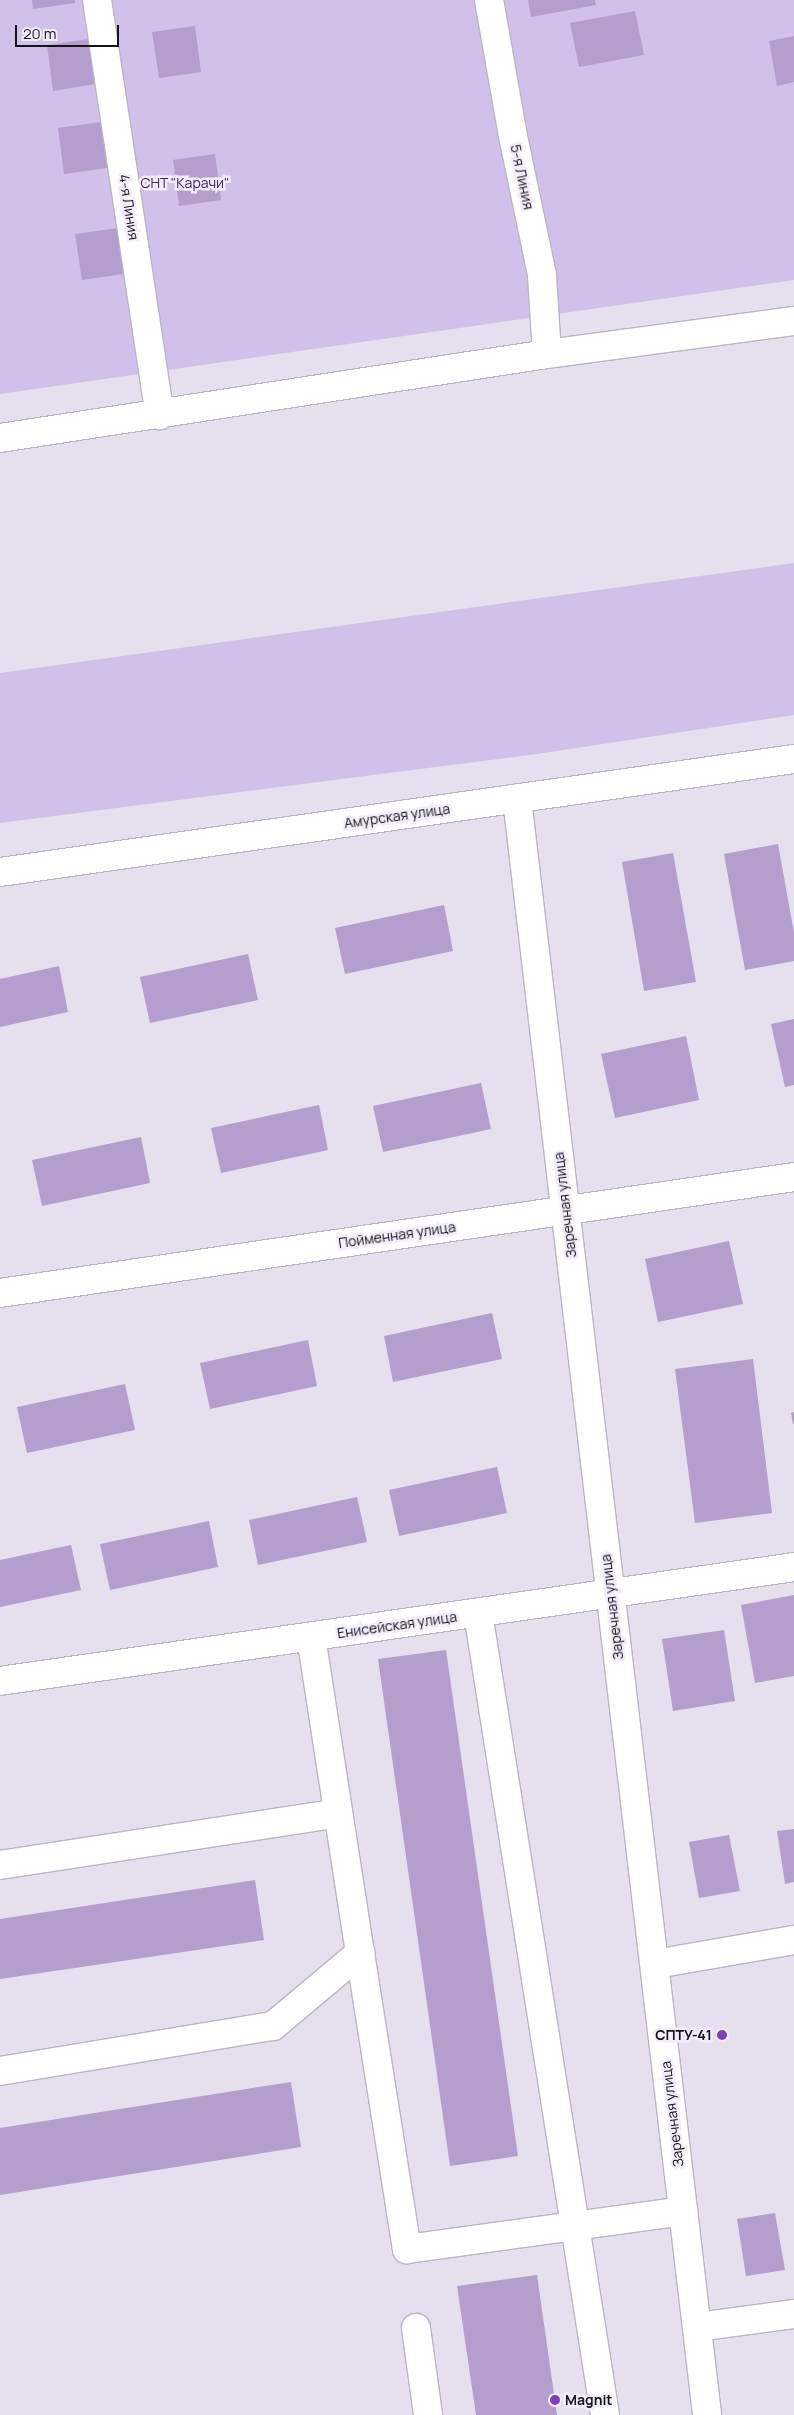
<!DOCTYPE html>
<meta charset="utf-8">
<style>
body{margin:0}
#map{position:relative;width:794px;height:2415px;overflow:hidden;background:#e5dfee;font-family:Manrope,sans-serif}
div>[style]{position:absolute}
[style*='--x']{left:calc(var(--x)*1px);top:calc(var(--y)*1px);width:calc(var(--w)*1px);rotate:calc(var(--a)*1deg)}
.green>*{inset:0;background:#d1c0e9}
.building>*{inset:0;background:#b39ece}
.roads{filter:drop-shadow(1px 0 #bab5c3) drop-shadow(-1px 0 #bab5c3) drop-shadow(0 1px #bab5c3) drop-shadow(0 -1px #bab5c3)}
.minor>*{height:28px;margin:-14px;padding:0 14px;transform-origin:14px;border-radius:14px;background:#fff}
.dots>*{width:14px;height:14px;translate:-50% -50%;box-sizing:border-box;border:2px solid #f2ecfb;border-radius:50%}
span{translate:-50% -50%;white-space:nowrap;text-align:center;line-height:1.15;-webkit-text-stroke:5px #f2ecfb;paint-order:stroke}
.street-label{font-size:14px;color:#161419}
.park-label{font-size:14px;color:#41245e}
.poi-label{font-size:14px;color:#161419;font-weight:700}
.right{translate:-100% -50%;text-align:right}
.left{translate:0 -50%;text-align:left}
.scale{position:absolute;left:15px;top:25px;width:104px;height:22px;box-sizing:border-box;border:2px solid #161419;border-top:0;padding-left:6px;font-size:15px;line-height:18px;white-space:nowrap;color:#161419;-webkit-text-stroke:4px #f2ecfb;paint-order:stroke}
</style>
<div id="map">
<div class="green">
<i style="clip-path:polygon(0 0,794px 0,794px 280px,0 394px)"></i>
<i style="clip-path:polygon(794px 563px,794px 715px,537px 754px,0 823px,0 673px)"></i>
</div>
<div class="building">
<i style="clip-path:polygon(32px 0,75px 0,75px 3px,33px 9px)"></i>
<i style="clip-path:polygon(528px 0,595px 0,596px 5px,531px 17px)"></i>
<i style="clip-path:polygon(635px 11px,644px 55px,579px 67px,570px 23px)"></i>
<i style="clip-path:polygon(195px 26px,201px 72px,159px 78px,152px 32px)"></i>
<i style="clip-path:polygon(794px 36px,794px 82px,777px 86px,769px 41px)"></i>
<i style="clip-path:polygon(89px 39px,96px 84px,53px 91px,47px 45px)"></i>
<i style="clip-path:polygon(101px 122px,107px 168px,64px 174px,58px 128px)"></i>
<i style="clip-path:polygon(215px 154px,221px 200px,179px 206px,173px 160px)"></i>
<i style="clip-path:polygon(118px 228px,124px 274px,82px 280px,75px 234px)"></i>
<i style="clip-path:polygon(778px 844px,794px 933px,794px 961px,745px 970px,724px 854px)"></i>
<i style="clip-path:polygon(673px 853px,696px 982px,644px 991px,622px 862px)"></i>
<i style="clip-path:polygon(444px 905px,453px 951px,345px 974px,335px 928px)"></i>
<i style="clip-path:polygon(248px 954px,258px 1000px,150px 1023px,140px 977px)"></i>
<i style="clip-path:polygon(59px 966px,68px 1012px,0 1027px,0 979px)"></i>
<i style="clip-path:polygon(794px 1019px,794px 1085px,785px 1087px,771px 1024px)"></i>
<i style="clip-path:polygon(686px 1036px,699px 1100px,615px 1118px,601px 1054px)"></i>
<i style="clip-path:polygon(481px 1083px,491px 1129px,383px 1152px,373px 1106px)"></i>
<i style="clip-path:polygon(319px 1105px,328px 1150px,221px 1173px,211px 1128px)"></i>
<i style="clip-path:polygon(141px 1137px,150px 1183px,42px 1206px,32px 1160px)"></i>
<i style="clip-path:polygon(729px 1241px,743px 1304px,658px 1322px,645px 1259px)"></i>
<i style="clip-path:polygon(492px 1313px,502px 1359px,393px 1382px,384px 1336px)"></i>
<i style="clip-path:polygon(308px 1340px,317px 1386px,210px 1409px,200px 1363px)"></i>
<i style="clip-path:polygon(753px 1359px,772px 1513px,695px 1523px,675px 1369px)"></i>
<i style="clip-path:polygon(125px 1384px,135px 1430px,27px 1453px,17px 1407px)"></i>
<i style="clip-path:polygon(794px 1412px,794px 1424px,793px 1424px,791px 1413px)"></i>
<i style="clip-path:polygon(497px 1467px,507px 1513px,399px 1536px,389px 1490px)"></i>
<i style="clip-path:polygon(357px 1497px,367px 1542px,258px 1565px,249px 1520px)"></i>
<i style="clip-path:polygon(209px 1521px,218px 1567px,110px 1590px,100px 1544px)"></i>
<i style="clip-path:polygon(71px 1545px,81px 1590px,0 1607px,0 1560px)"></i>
<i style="clip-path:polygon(794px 1595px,794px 1676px,755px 1683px,741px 1605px)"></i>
<i style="clip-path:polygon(724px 1630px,735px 1701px,673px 1711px,662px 1639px)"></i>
<i style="clip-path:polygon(446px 1650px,518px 2156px,450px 2166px,378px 1659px)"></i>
<i style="clip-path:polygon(794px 1829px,794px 1882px,785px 1884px,777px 1831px)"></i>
<i style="clip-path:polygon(729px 1835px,740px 1891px,699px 1898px,689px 1842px)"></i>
<i style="clip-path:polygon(255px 1880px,264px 1940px,0 1979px,0 1919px)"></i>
<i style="clip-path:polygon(291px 2082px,301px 2147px,0 2195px,0 2128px)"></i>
<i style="clip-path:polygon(775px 2213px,785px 2270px,746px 2276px,737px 2219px)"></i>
<i style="clip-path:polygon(537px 2275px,557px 2415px,476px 2415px,457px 2286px)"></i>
</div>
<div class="roads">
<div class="minor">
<i style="--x:97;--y:0;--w:420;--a:81.4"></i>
<i style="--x:489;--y:0;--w:138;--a:80"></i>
<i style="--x:513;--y:136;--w:142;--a:78.2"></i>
<i style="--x:542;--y:275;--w:79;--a:86.4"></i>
<i style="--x:0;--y:438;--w:553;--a:-8.73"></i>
<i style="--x:547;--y:354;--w:249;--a:-7.6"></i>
<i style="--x:517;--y:799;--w:1627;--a:83.29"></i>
<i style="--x:0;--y:872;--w:802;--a:-8.1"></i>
<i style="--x:0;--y:1293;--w:802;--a:-8.31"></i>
<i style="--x:478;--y:1613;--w:812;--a:81"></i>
<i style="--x:0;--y:1681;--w:802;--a:-8.17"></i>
<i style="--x:0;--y:1865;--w:342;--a:-8.7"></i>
<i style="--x:360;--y:1953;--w:300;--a:81"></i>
<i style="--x:407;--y:2249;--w:279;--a:-7.8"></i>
<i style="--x:655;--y:1964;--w:141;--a:-9.8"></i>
<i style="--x:0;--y:2071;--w:277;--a:-9.4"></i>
<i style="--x:273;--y:2026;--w:114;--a:-40"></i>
<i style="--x:360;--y:1953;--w:320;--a:-98.8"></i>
<i style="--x:697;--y:2327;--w:98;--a:-7.6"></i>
<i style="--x:416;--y:2328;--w:88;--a:82.1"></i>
</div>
</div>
<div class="dots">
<i style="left:722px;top:2035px;background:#7d40b6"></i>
<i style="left:555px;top:2400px;background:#7d40b6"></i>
</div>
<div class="street-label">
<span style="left:522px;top:177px;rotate:78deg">5-я Линия</span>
<span style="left:129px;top:207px;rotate:81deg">4-я Линия</span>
<span style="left:397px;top:816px;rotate:-8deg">Амурская улица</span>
<span style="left:565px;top:1205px;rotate:-97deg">Заречная улица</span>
<span style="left:397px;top:1235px;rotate:-8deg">Пойменная улица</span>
<span style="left:612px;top:1607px;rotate:-97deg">Заречная улица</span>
<span style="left:397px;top:1625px;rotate:-8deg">Енисейская улица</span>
<span style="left:672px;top:2114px;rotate:-97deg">Заречная улица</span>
</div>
<div class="park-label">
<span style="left:185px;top:183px">СНТ "Карачи"</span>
</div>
<div class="poi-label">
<span class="right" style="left:712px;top:2035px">СПТУ-41</span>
<span class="left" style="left:565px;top:2400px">Magnit</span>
</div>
<div class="scale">20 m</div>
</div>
